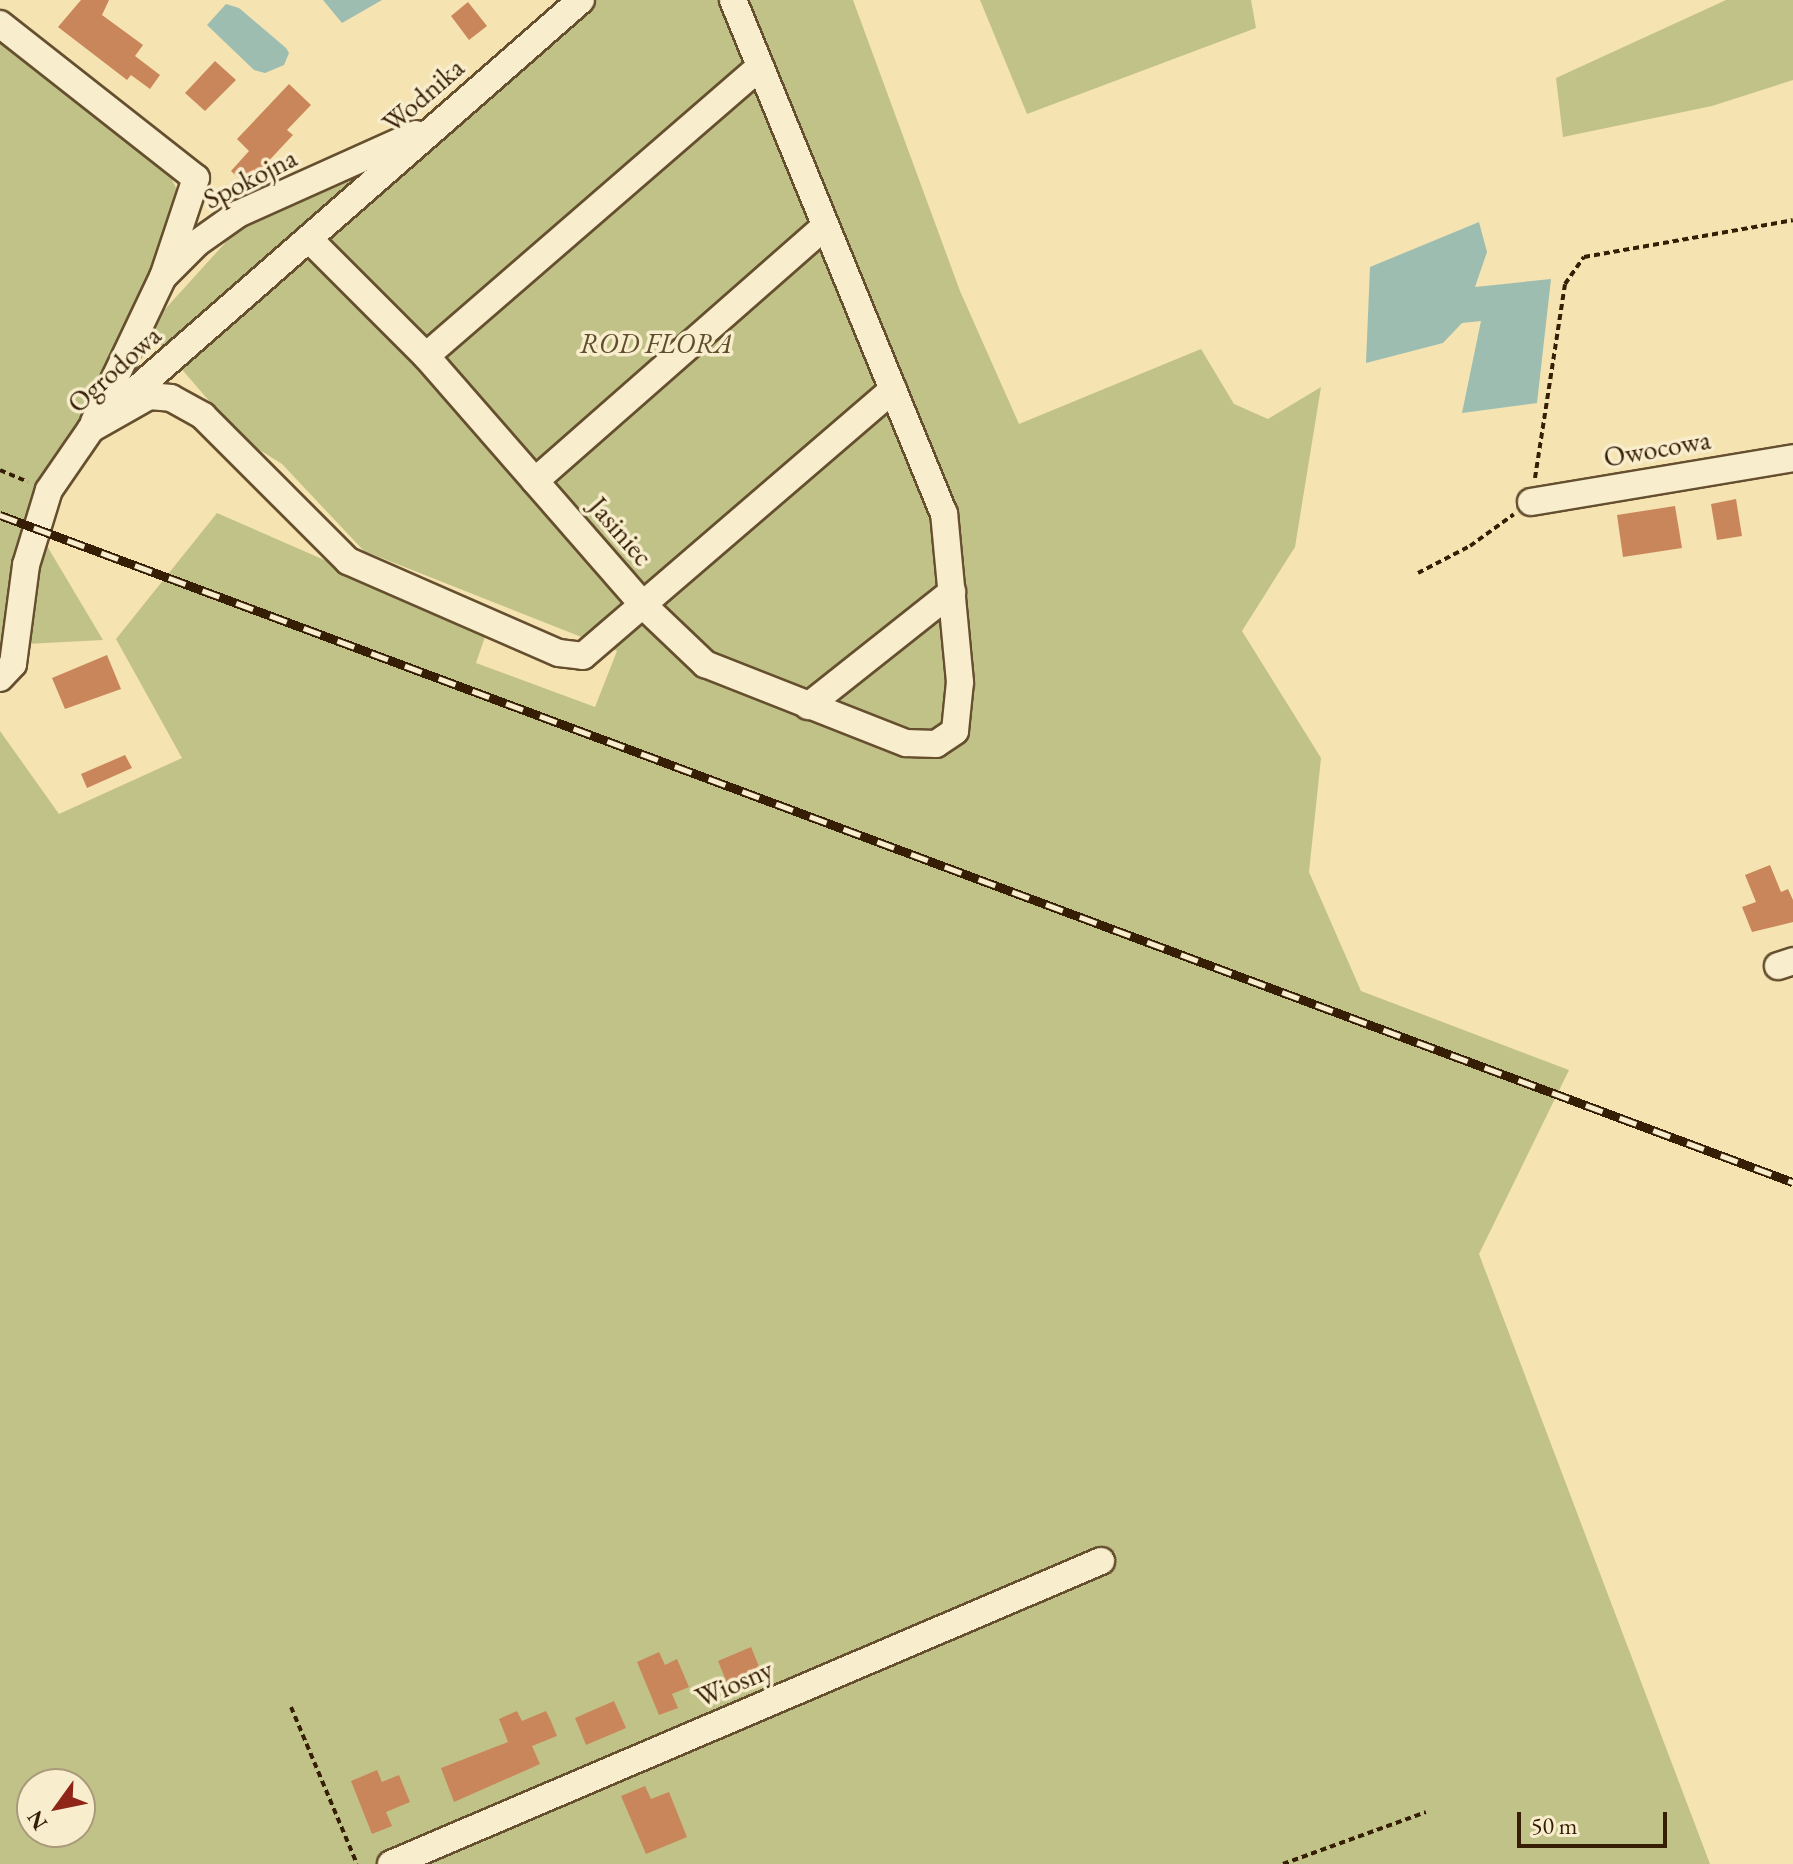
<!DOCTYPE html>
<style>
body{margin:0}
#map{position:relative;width:1793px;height:1864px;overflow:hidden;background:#f5e3b1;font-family:"EB Garamond",serif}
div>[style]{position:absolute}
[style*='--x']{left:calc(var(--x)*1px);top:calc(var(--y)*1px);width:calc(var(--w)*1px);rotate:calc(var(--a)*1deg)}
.green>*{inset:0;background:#c1c288}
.water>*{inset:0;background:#9dbdb0}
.building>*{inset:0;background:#ca865b}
.path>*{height:4px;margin-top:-2px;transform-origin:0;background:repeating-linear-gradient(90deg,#351e04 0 6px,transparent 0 10px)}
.roads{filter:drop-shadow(2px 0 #654f2f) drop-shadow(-2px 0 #654f2f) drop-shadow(0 2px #654f2f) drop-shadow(0 -2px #654f2f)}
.minor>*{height:26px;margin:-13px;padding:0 13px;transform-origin:13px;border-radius:13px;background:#f8edcc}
.rail>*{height:9px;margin-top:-4.5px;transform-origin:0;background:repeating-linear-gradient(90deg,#f8edcc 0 18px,#351e04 0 36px);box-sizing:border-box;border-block:2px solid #351e04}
span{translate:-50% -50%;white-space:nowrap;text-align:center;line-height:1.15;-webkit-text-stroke:7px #f8edcc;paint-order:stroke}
.street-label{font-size:28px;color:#351e04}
.park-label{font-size:28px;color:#5f4f2c;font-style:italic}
.north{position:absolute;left:16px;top:1768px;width:80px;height:80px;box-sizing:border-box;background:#f8edcc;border:2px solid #aa9a7c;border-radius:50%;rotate:237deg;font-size:22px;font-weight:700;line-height:32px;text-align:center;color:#351e04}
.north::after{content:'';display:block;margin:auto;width:28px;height:36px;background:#8f2418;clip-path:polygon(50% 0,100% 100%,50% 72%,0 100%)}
.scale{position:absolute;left:1517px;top:1812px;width:150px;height:36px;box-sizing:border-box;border:4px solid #351e04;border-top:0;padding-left:10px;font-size:24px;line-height:28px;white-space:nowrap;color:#351e04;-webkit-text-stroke:6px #f8edcc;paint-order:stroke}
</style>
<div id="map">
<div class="green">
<i style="clip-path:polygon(evenodd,590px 0,853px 0,960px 291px,1019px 424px,1201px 349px,1234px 404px,1268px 419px,1321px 387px,1295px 547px,1242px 631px,1321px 758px,1309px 872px,1361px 991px,1569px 1070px,1479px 1254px,1710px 1864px,0 1864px,0 731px,59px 814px,182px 758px,116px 639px,217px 513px,487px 631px,476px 663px,595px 707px,617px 651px,364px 551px,282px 464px,242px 439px,147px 329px,235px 232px,446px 125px,590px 0,32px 1784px,80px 1784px,80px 1832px,32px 1832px,32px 1784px)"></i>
<i style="clip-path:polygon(980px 0,1251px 0,1256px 28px,1027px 114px)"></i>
<i style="clip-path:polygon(1726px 0,1793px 0,1793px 80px,1712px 106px,1563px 137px,1556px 78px)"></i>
<i style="clip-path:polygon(0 35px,165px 164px,176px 188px,174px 216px,96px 398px,28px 514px,103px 640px,7px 645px,0 690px)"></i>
</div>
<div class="water">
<i style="clip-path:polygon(323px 0,382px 0,342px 23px)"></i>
<i style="clip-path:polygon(226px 4px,239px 8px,286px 48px,289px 53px,284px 65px,265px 73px,254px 70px,207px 25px)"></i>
<i style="clip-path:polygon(1479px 222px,1487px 252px,1475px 287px,1551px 279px,1537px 403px,1462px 413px,1481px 321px,1462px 323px,1443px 343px,1366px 363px,1370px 267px)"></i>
</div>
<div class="building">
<i style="clip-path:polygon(81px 0,109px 0,102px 15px,143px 45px,135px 56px,160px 75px,150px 89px,131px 75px,127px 80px,58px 27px)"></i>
<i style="clip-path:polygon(468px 2px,487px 26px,469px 40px,451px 16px)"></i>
<i style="clip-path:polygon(215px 61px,236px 80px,205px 111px,185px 93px)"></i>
<i style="clip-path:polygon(289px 84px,311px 105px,287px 130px,293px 135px,246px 185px,231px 171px,249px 151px,237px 139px)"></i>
<i style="clip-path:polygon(1736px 499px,1742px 536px,1717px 540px,1711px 504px)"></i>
<i style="clip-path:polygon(1675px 506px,1682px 548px,1623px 557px,1617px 515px)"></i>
<i style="clip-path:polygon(107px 655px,121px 689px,65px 709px,52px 678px)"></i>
<i style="clip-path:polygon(125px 755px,132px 768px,87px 788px,81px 774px)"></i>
<i style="clip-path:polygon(1770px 865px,1781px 892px,1788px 889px,1793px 900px,1793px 922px,1752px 932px,1742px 907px,1756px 902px,1745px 875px)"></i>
<i style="clip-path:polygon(751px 1647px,760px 1669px,727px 1683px,718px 1661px)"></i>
<i style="clip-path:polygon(659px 1652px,665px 1665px,677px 1659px,689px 1687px,672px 1694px,678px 1708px,659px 1715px,637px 1662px)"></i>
<i style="clip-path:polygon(614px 1701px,626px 1728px,586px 1745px,575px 1718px)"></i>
<i style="clip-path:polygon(517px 1711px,522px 1721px,546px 1711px,550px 1719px,557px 1736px,532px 1746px,540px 1764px,454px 1802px,441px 1768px,508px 1742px,499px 1719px)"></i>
<i style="clip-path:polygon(377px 1770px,382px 1782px,399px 1775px,410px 1802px,386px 1812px,392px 1826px,372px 1834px,351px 1781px)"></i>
<i style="clip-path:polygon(645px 1786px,651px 1799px,669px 1792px,687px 1837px,646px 1854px,621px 1796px)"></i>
</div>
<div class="path">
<i style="--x:0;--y:470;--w:30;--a:23"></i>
<i style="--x:1535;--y:478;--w:196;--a:-81.2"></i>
<i style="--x:1565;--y:284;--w:33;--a:-55"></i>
<i style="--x:1584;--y:257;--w:212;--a:-10"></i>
<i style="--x:1418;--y:573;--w:59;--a:-27.4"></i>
<i style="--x:1470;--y:546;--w:54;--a:-36"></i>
<i style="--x:291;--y:1707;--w:170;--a:67.2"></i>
<i style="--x:1283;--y:1864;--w:152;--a:-20"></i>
</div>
<div class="roads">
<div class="minor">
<i style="--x:0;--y:24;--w:249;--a:38.2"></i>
<i style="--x:196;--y:178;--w:104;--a:108.4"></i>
<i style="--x:163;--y:277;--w:48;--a:-45"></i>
<i style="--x:197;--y:243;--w:50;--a:-35.3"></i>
<i style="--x:238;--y:214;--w:195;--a:-24.2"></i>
<i style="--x:310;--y:240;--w:164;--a:45"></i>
<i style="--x:426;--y:356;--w:330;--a:48.9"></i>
<i style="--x:643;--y:605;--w:86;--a:43.6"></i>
<i style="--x:705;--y:664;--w:216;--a:21.5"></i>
<i style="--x:906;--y:743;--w:30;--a:2"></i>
<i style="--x:936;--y:744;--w:23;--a:-34"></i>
<i style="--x:955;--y:731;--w:49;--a:-84.2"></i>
<i style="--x:960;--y:682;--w:169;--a:-95.4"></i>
<i style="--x:944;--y:514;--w:556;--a:-112.32"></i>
<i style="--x:426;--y:356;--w:442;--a:-40.9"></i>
<i style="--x:94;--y:422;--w:161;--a:-64.6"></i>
<i style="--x:91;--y:429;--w:67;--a:-29.6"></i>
<i style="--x:149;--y:396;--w:22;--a:5"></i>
<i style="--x:171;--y:398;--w:37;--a:29"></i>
<i style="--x:203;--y:416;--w:205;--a:45"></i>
<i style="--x:348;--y:561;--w:230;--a:23.6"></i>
<i style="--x:559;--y:653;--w:24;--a:7"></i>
<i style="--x:583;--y:656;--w:409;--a:-40.7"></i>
<i style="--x:535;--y:481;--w:386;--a:-41.3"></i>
<i style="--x:1531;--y:502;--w:266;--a:-9.5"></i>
<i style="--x:0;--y:678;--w:19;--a:-47"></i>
<i style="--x:13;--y:664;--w:100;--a:-82.5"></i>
<i style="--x:26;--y:565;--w:78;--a:-73"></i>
<i style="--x:49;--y:490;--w:74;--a:-55.5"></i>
<i style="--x:91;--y:429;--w:651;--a:-41.2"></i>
<i style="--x:808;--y:706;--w:184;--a:-38.4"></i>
<i style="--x:1778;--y:966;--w:16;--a:-18"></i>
<i style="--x:391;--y:1864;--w:772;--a:-23.11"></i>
</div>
</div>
<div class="rail">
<i style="--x:0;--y:515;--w:1913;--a:20.41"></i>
</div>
<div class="street-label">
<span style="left:423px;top:95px;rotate:-41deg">Wodnika</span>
<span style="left:250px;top:178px;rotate:-27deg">Spokojna</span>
<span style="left:114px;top:369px;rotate:-42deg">Ogrodowa</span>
<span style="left:1657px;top:448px;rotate:-10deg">Owocowa</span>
<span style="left:621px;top:531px;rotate:49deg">Jasiniec</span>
<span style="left:734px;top:1683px;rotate:-23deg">Wiosny</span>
</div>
<div class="park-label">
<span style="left:656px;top:343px">ROD FLORA</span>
</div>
<div class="north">N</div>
<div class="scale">50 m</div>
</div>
